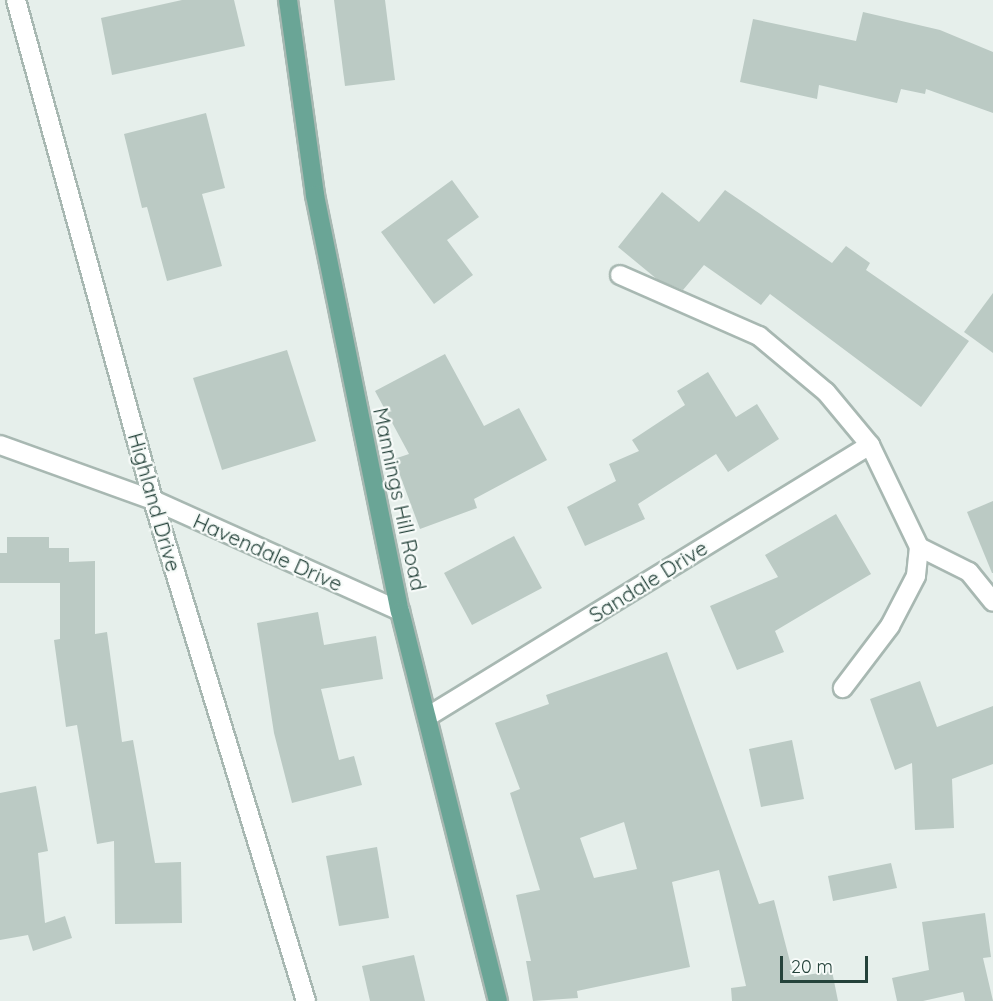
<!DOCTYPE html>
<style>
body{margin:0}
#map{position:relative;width:993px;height:1001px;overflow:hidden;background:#e6efeb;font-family:Quicksand,sans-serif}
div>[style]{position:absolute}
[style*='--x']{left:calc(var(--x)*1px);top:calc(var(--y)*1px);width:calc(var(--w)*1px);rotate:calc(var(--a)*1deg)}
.building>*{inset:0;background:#bbcac4}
.roads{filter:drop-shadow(2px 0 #a8b8b2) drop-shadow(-2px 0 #a8b8b2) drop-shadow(0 2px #a8b8b2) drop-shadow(0 -2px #a8b8b2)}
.minor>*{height:18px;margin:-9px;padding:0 9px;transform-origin:9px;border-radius:9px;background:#fff}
.major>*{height:18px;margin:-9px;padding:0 9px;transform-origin:9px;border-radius:9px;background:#6aa596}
span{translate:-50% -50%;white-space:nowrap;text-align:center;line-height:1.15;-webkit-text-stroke:4.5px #f7fbf9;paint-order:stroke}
.street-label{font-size:21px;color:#24423a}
.scale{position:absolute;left:780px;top:956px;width:88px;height:27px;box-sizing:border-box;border:3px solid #24423a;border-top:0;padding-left:8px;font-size:18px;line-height:21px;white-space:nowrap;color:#24423a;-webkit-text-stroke:4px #f7fbf9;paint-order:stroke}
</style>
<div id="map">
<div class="building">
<i style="clip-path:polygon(182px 0,234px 0,245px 46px,112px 75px,101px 18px)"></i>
<i style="clip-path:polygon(334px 0,385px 0,395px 80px,345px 86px)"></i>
<i style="clip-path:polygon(863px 12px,940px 30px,993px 52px,993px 113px,926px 89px,925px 94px,901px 89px,897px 103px,819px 85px,817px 99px,740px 82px,753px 19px,856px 41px)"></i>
<i style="clip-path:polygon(206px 113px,225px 188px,202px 194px,222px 266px,167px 281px,147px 207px,142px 208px,124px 134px)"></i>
<i style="clip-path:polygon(452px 180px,479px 217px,447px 240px,473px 275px,434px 304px,381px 232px)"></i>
<i style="clip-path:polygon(725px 190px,832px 263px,846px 246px,870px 263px,866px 270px,969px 341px,921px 407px,770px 294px,761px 305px,704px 265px,683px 290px,658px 280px,618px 247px,662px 192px,699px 222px)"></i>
<i style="clip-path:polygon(993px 293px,993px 353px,964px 332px)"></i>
<i style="clip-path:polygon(287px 350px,316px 441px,222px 470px,193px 378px)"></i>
<i style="clip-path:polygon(445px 354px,484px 426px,519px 408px,547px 460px,474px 499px,477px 508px,420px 529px,394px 459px,409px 454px,375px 391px)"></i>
<i style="clip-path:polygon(708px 372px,736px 417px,757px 404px,779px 439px,728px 472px,716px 454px,638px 504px,645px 519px,585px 546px,567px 507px,616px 481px,609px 464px,639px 451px,632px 440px,685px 405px,677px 391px)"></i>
<i style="clip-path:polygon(993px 501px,993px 573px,992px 573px,967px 512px)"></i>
<i style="clip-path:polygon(836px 514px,871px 574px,775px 631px,784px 652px,737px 670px,710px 606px,778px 577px,765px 555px)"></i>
<i style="clip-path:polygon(514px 536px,542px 588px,472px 625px,444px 573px)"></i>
<i style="clip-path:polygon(7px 537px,49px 537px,49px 548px,69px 548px,69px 562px,95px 561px,95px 634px,107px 632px,122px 742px,133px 740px,155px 863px,181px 862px,182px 923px,115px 924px,114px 841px,97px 844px,77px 725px,66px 727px,54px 640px,60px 639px,60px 583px,0 583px,0 553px,7px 553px)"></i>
<i style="clip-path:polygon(318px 612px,324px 645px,376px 636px,383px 679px,321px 689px,339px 760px,354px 756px,362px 785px,292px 803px,274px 733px,257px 623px)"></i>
<i style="clip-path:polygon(evenodd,667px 652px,759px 904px,774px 900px,794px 977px,832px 971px,838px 1001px,732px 1001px,731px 988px,746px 986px,719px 870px,672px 882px,690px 967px,577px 991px,578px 998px,533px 1001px,526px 961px,531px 961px,516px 895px,540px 890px,510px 793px,520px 789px,495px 723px,549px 704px,546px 695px,667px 652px,624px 822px,637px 869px,594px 878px,580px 838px,624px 822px)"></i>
<i style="clip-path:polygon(920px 681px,937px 727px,993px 706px,993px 764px,952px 779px,954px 828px,915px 830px,912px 763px,895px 770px,870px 699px)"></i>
<i style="clip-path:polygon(792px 740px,804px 799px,761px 807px,749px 749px)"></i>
<i style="clip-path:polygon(36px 786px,48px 851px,38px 853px,45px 923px,65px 916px,72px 938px,33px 951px,28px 935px,0 940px,0 793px)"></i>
<i style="clip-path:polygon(377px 847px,389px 918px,339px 926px,326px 856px)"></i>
<i style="clip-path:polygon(891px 863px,897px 888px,833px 901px,828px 876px)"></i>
<i style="clip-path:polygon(985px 913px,991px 957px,983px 958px,993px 1001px,965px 1001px,963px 992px,923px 1001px,897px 1001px,892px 978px,929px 970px,922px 922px)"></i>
<i style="clip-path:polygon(414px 955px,425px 1001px,370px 1001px,362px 966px)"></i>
</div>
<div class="roads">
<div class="minor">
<i style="--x:16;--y:0;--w:518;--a:74.68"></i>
<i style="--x:153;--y:500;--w:524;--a:73.02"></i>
<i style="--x:620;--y:275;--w:152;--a:23.7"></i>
<i style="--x:759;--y:336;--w:87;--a:39.9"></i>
<i style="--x:826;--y:392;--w:69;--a:50.3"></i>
<i style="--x:870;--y:445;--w:113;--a:64.3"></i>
<i style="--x:919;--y:547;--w:29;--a:96"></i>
<i style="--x:916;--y:576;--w:56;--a:117.5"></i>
<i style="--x:890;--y:626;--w:78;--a:127.2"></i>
<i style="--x:0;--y:445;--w:163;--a:19.8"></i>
<i style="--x:153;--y:500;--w:271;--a:24.2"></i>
<i style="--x:919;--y:547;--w:56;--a:26.6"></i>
<i style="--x:969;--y:572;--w:38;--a:51"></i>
<i style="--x:427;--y:717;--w:520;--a:-31.55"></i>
</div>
<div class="major">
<i style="--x:288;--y:0;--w:197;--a:82.1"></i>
<i style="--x:315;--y:195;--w:425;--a:78.5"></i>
<i style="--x:400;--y:611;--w:402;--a:75.9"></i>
</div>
</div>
<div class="street-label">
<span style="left:400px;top:499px;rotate:78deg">Mannings Hill Road</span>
<span style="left:155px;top:502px;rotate:74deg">Highland Drive</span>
<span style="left:268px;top:552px;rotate:24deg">Havendale Drive</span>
<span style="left:648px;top:581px;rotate:-32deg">Sandale Drive</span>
</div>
<div class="scale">20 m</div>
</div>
